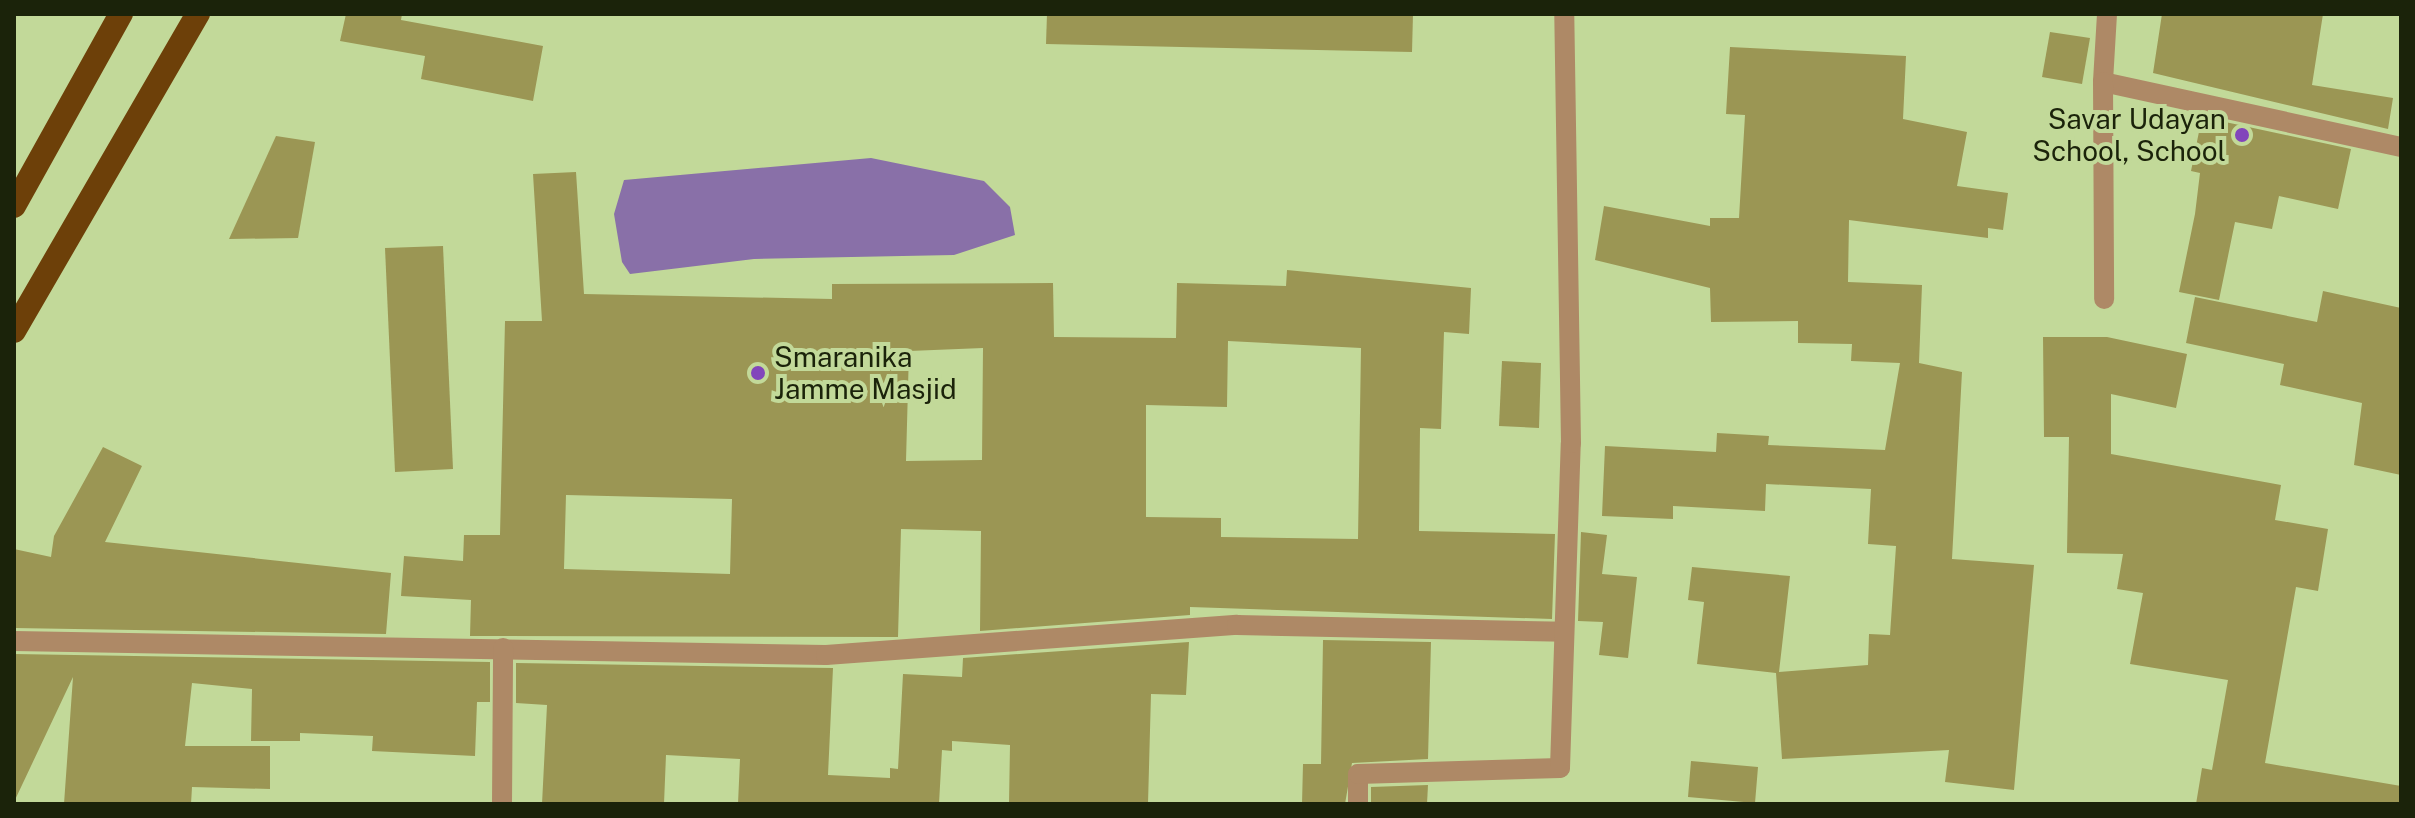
<!DOCTYPE html>
<style>
body{margin:0}
#map{position:relative;width:2415px;height:818px;overflow:hidden;background:#c2d999;font-family:"Public Sans",sans-serif}
div>[style]{position:absolute}
[style*='--x']{left:calc(var(--x)*1px);top:calc(var(--y)*1px);width:calc(var(--w)*1px);rotate:calc(var(--a)*1deg)}
.water>*{inset:0;background:#8970a8}
.building>*{inset:0;background:#9b9654}
.street>*{height:20px;margin:-10px;padding:0 10px;transform-origin:10px;border-radius:10px;background:#ae8966}
.highway>*{height:24px;margin:-12px;padding:0 12px;transform-origin:12px;border-radius:12px;background:#6d4009}
.dots>*{width:22px;height:22px;translate:-50% -50%;box-sizing:border-box;border:4px solid #c2d999;border-radius:50%}
span{translate:-50% -50%;white-space:nowrap;text-align:center;line-height:1.15;-webkit-text-stroke:8px #c2d999;paint-order:stroke}
.poi-label{font-size:28px;color:#1b230a}
.right{translate:-100% -50%;text-align:right}
.left{translate:0 -50%;text-align:left}
.frame{position:absolute;inset:0;border:16px solid #1b230a;pointer-events:none}
</style>
<div id="map">
<div class="water">
<i style="clip-path:polygon(871px 158px,984px 181px,1010px 207px,1015px 235px,954px 255px,754px 259px,630px 274px,622px 262px,614px 214px,624px 180px)"></i>
</div>
<div class="building">
<i style="clip-path:polygon(346px 14px,402px 14px,401px 20px,543px 46px,533px 101px,421px 79px,425px 56px,340px 41px)"></i>
<i style="clip-path:polygon(1047px 14px,1413px 14px,1412px 52px,1046px 44px)"></i>
<i style="clip-path:polygon(2162px 14px,2323px 14px,2312px 85px,2393px 98px,2388px 129px,2153px 73px)"></i>
<i style="clip-path:polygon(2050px 32px,2090px 38px,2082px 84px,2042px 77px)"></i>
<i style="clip-path:polygon(1730px 47px,1906px 56px,1903px 119px,1967px 132px,1957px 186px,2008px 193px,2003px 230px,1988px 228px,1988px 238px,1849px 220px,1848px 282px,1922px 285px,1919px 363px,1962px 372px,1952px 559px,2034px 565px,2014px 790px,1945px 782px,1949px 750px,1782px 759px,1776px 673px,1697px 664px,1704px 602px,1688px 600px,1692px 567px,1790px 576px,1779px 672px,1868px 665px,1869px 634px,1890px 635px,1896px 546px,1868px 544px,1871px 489px,1766px 484px,1765px 511px,1673px 506px,1673px 519px,1602px 516px,1605px 446px,1716px 452px,1717px 433px,1769px 436px,1768px 445px,1885px 450px,1900px 363px,1851px 361px,1852px 344px,1798px 343px,1798px 321px,1711px 322px,1710px 288px,1595px 260px,1604px 206px,1710px 226px,1710px 218px,1739px 218px,1745px 115px,1726px 114px)"></i>
<i style="clip-path:polygon(2202px 117px,2351px 149px,2338px 209px,2279px 196px,2272px 229px,2235px 222px,2219px 300px,2179px 292px,2195px 214px,2200px 173px,2191px 171px)"></i>
<i style="clip-path:polygon(276px 136px,315px 142px,298px 238px,229px 239px)"></i>
<i style="clip-path:polygon(evenodd,576px 172px,584px 294px,832px 299px,832px 284px,1053px 283px,1054px 337px,1176px 338px,1177px 283px,1286px 286px,1287px 270px,1471px 288px,1469px 334px,1444px 332px,1441px 429px,1420px 428px,1419px 531px,1555px 534px,1552px 619px,1190px 607px,1190px 615px,980px 631px,981px 531px,901px 529px,898px 637px,470px 636px,471px 600px,401px 596px,404px 556px,463px 561px,464px 535px,500px 535px,505px 321px,542px 321px,533px 174px,576px 172px,1228px 341px,1361px 348px,1358px 539px,1221px 537px,1221px 518px,1146px 517px,1146px 405px,1227px 407px,1228px 341px,576px 172px,983px 348px,982px 460px,906px 461px,909px 351px,983px 348px,576px 172px,566px 495px,732px 499px,730px 574px,564px 569px,566px 495px)"></i>
<i style="clip-path:polygon(443px 246px,453px 469px,395px 472px,385px 248px)"></i>
<i style="clip-path:polygon(2323px 291px,2401px 308px,2401px 475px,2354px 465px,2362px 403px,2280px 385px,2284px 364px,2186px 343px,2195px 297px,2317px 322px)"></i>
<i style="clip-path:polygon(2043px 337px,2107px 337px,2187px 354px,2176px 408px,2111px 394px,2111px 454px,2281px 485px,2275px 520px,2328px 529px,2318px 591px,2296px 587px,2265px 763px,2401px 786px,2401px 804px,2196px 804px,2202px 768px,2212px 770px,2228px 680px,2130px 664px,2143px 593px,2117px 589px,2123px 554px,2067px 553px,2069px 437px,2044px 437px)"></i>
<i style="clip-path:polygon(1502px 361px,1541px 363px,1539px 428px,1499px 426px)"></i>
<i style="clip-path:polygon(103px 447px,142px 466px,105px 542px,391px 573px,386px 634px,14px 628px,14px 549px,51px 557px,54px 536px)"></i>
<i style="clip-path:polygon(1581px 532px,1607px 535px,1602px 574px,1637px 577px,1628px 658px,1599px 655px,1603px 622px,1578px 621px)"></i>
<i style="clip-path:polygon(1323px 640px,1431px 642px,1428px 759px,1352px 763px,1345px 804px,1302px 804px,1303px 764px,1321px 764px)"></i>
<i style="clip-path:polygon(1189px 642px,1186px 695px,1151px 694px,1148px 804px,1009px 804px,1010px 745px,952px 741px,952px 751px,942px 750px,939px 804px,738px 804px,740px 759px,666px 755px,664px 804px,542px 804px,547px 705px,516px 703px,516px 663px,833px 668px,828px 775px,890px 778px,890px 768px,898px 769px,903px 674px,962px 677px,963px 658px)"></i>
<i style="clip-path:polygon(14px 654px,490px 662px,490px 702px,477px 702px,475px 756px,372px 751px,373px 736px,300px 733px,300px 741px,251px 741px,252px 689px,192px 683px,185px 746px,270px 746px,270px 789px,192px 787px,191px 804px,64px 804px,73px 677px,14px 802px)"></i>
<i style="clip-path:polygon(1691px 761px,1758px 767px,1755px 803px,1688px 797px)"></i>
<i style="clip-path:polygon(1428px 785px,1427px 804px,1371px 804px,1371px 787px)"></i>
</div>
<div class="street">
<i style="--x:2107;--y:14;--w:68;--a:93.4"></i>
<i style="--x:2103;--y:82;--w:305;--a:12.3"></i>
<i style="--x:2103;--y:82;--w:217;--a:89.7"></i>
<i style="--x:14;--y:641;--w:812;--a:0.99"></i>
<i style="--x:826;--y:655;--w:412;--a:-4.2"></i>
<i style="--x:1237;--y:625;--w:327;--a:1.2"></i>
<i style="--x:502;--y:804;--w:156;--a:-89.6"></i>
<i style="--x:1358;--y:804;--w:30;--a:-90"></i>
<i style="--x:1358;--y:774;--w:202;--a:-1.7"></i>
<i style="--x:1560;--y:768;--w:325;--a:-88.1"></i>
<i style="--x:1571;--y:443;--w:429;--a:-90.9"></i>
</div>
<div class="highway">
<i style="--x:14;--y:206;--w:220;--a:-60.9"></i>
<i style="--x:14;--y:331;--w:367;--a:-59.9"></i>
</div>
<div class="dots">
<i style="left:2242px;top:135px;background:#8245bb"></i>
<i style="left:758px;top:373px;background:#8245bb"></i>
</div>
<div class="poi-label">
<span class="right" style="left:2226px;top:135px">Savar Udayan<br>School, School</span>
<span class="left" style="left:774px;top:373px">Smaranika<br>Jamme Masjid</span>
</div>
<div class="frame"></div>
</div>
